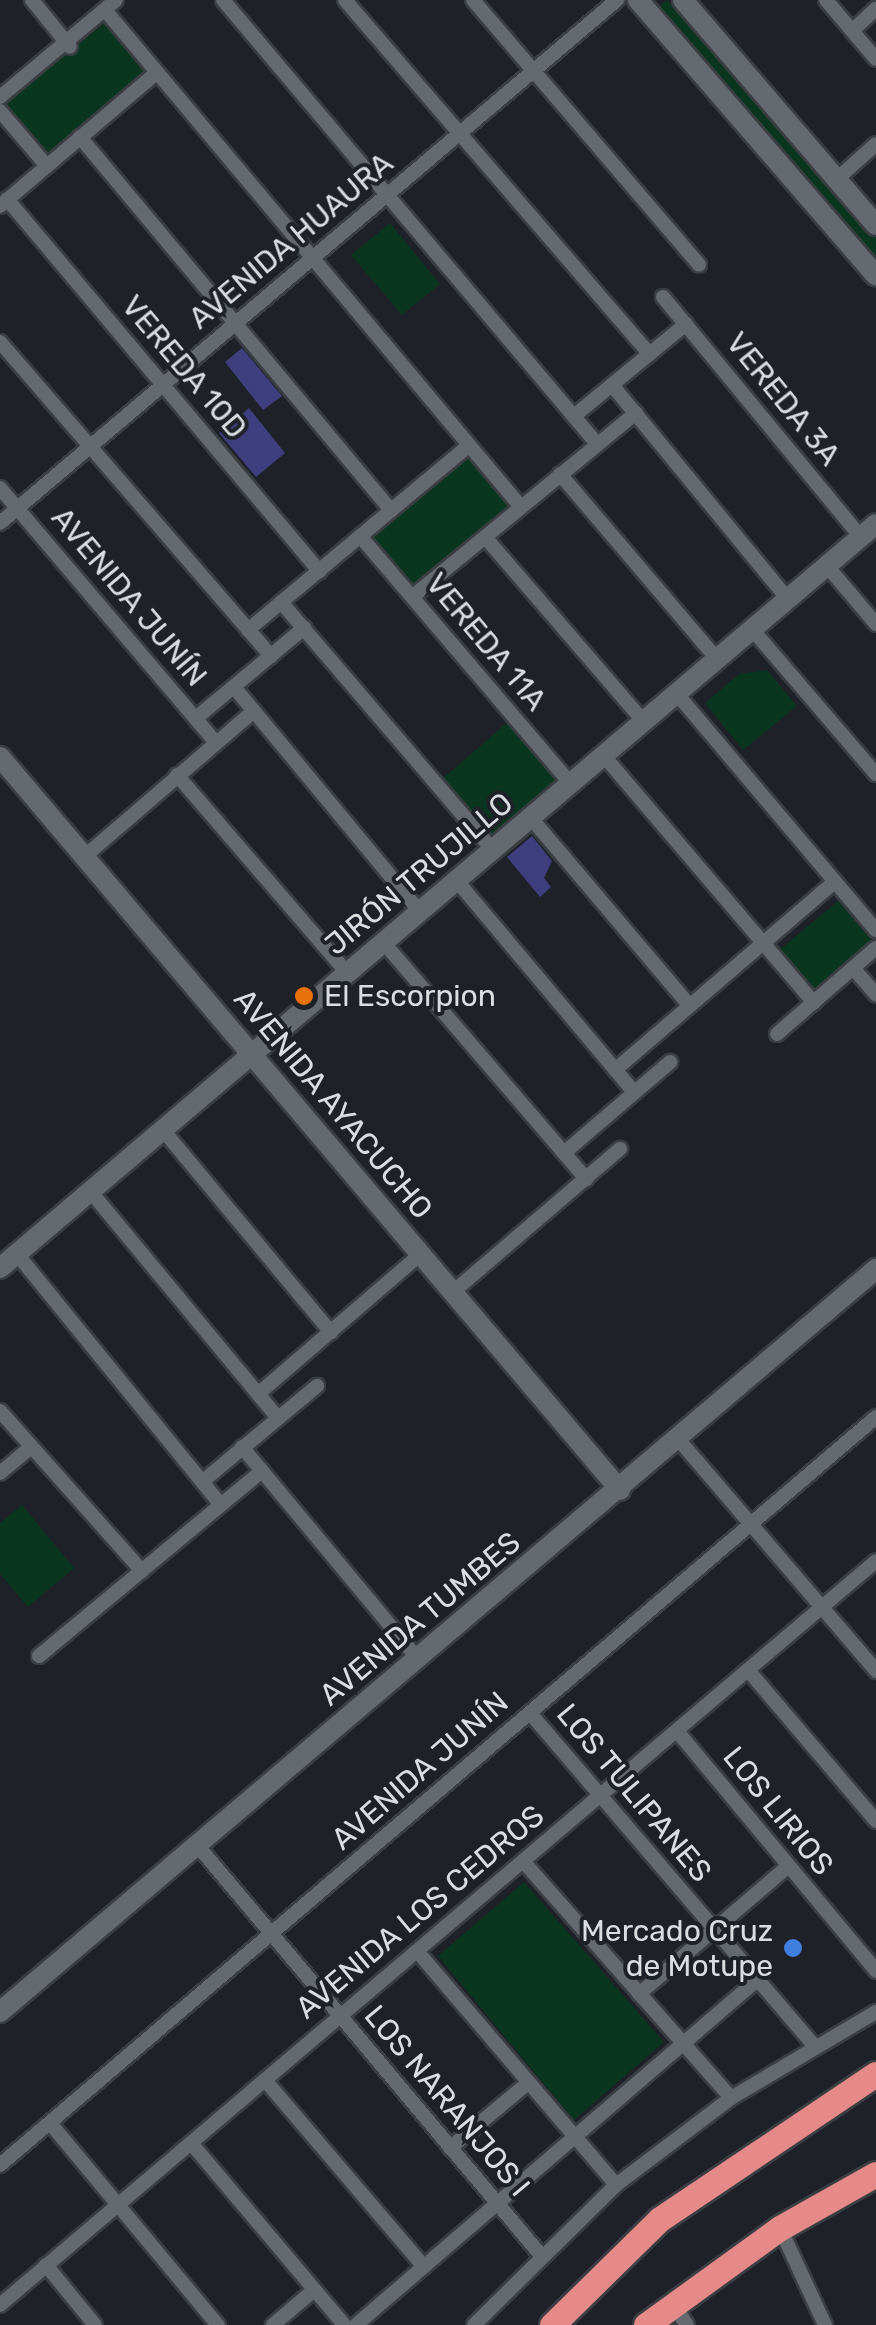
<!DOCTYPE html>
<meta charset="utf-8">
<style>
body{margin:0}
#map{position:relative;width:876px;height:2325px;overflow:hidden;background:#1e2228;font-family:Rubik,sans-serif}
div>[style]{position:absolute}
[style*='--x']{left:calc(var(--x)*1px);top:calc(var(--y)*1px);width:calc(var(--w)*1px);rotate:calc(var(--a)*1deg)}
.green>*{inset:0;background:#0a361f}
.building>*{inset:0;background:#3f3e7f}
.roads{filter:drop-shadow(2px 0 #3b3e42) drop-shadow(-2px 0 #3b3e42) drop-shadow(0 2px #3b3e42) drop-shadow(0 -2px #3b3e42)}
.street>*{height:14px;margin:-7px;padding:0 7px;transform-origin:7px;border-radius:7px;background:#656a71}
.secondary>*{height:20px;margin:-10px;padding:0 10px;transform-origin:10px;border-radius:10px;background:#656a71}
.highway>*{height:25px;margin:-12.5px;padding:0 12.5px;transform-origin:12.5px;border-radius:12.5px;background:#e68989}
.dots>*{width:28px;height:28px;translate:-50% -50%;box-sizing:border-box;border:5px solid #1e2228;border-radius:50%}
span{translate:-50% -50%;white-space:nowrap;text-align:center;line-height:1.15;-webkit-text-stroke:8px #1e2228;paint-order:stroke}
.street-label{font-size:30px;color:#dbdee1}
.poi-label{font-size:30px;color:#dbdee1}
.left{translate:0 -50%;text-align:left}
.right{translate:-100% -50%;text-align:right}
</style>
<div id="map">
<div class="green">
<i style="clip-path:polygon(667px 0,876px 237px,876px 264px,657px 8px)"></i>
<i style="clip-path:polygon(104px 24px,148px 74px,48px 158px,2px 104px)"></i>
<i style="clip-path:polygon(390px 223px,440px 284px,402px 315px,351px 255px)"></i>
<i style="clip-path:polygon(468px 451px,514px 507px,413px 590px,367px 535px)"></i>
<i style="clip-path:polygon(767px 670px,797px 706px,743px 750px,705px 703px,739px 674px)"></i>
<i style="clip-path:polygon(510px 720px,565px 784px,493px 844px,441px 780px)"></i>
<i style="clip-path:polygon(838px 901px,874px 943px,812px 995px,777px 952px)"></i>
<i style="clip-path:polygon(22px 1505px,74px 1568px,28px 1607px,0 1574px,0 1523px)"></i>
<i style="clip-path:polygon(524px 1882px,664px 2042px,574px 2120px,438px 1956px)"></i>
</div>
<div class="building">
<i style="clip-path:polygon(242px 348px,282px 396px,263px 410px,225px 362px)"></i>
<i style="clip-path:polygon(249px 408px,285px 453px,256px 477px,219px 433px)"></i>
<i style="clip-path:polygon(532px 836px,552px 861px,544px 878px,551px 887px,540px 897px,507px 857px)"></i>
</div>
<div class="roads">
<div class="street">
<i style="--x:32;--y:0;--w:60;--a:51"></i>
<i style="--x:223;--y:0;--w:581;--a:49.89"></i>
<i style="--x:345;--y:0;--w:467;--a:49.3"></i>
<i style="--x:473;--y:0;--w:348;--a:49.5"></i>
<i style="--x:826;--y:0;--w:77;--a:49.7"></i>
<i style="--x:105;--y:10;--w:648;--a:50.07"></i>
<i style="--x:852;--y:31;--w:33;--a:-43"></i>
<i style="--x:0;--y:97;--w:151;--a:-39.9"></i>
<i style="--x:0;--y:111;--w:71;--a:49.6"></i>
<i style="--x:80;--y:137;--w:486;--a:50.2"></i>
<i style="--x:837;--y:179;--w:52;--a:-41.9"></i>
<i style="--x:7;--y:199;--w:486;--a:50"></i>
<i style="--x:0;--y:206;--w:205;--a:-40.4"></i>
<i style="--x:663;--y:297;--w:311;--a:50.5"></i>
<i style="--x:0;--y:342;--w:415;--a:49.2"></i>
<i style="--x:612;--y:385;--w:277;--a:50.6"></i>
<i style="--x:574;--y:416;--w:145;--a:-39.4"></i>
<i style="--x:560;--y:474;--w:243;--a:49.7"></i>
<i style="--x:0;--y:488;--w:334;--a:49.7"></i>
<i style="--x:0;--y:523;--w:809;--a:-40.29"></i>
<i style="--x:360;--y:536;--w:326;--a:49.6"></i>
<i style="--x:485;--y:537;--w:244;--a:49.3"></i>
<i style="--x:827;--y:566;--w:76;--a:49.8"></i>
<i style="--x:412;--y:597;--w:290;--a:-39.4"></i>
<i style="--x:281;--y:602;--w:326;--a:49.5"></i>
<i style="--x:752;--y:629;--w:191;--a:49.5"></i>
<i style="--x:248;--y:630;--w:288;--a:-39.9"></i>
<i style="--x:234;--y:687;--w:292;--a:50.4"></i>
<i style="--x:677;--y:694;--w:309;--a:49.9"></i>
<i style="--x:196;--y:718;--w:141;--a:-39.8"></i>
<i style="--x:604;--y:756;--w:324;--a:49.6"></i>
<i style="--x:177;--y:775;--w:262;--a:49.3"></i>
<i style="--x:531;--y:818;--w:245;--a:49.8"></i>
<i style="--x:84;--y:857;--w:224;--a:-40.7"></i>
<i style="--x:457;--y:881;--w:275;--a:50"></i>
<i style="--x:384;--y:943;--w:311;--a:49.4"></i>
<i style="--x:853;--y:968;--w:35;--a:49"></i>
<i style="--x:777;--y:1034;--w:131;--a:-41"></i>
<i style="--x:615;--y:1070;--w:289;--a:-40.6"></i>
<i style="--x:163;--y:1130;--w:263;--a:50.3"></i>
<i style="--x:564;--y:1153;--w:140;--a:-40.6"></i>
<i style="--x:91;--y:1192;--w:293;--a:50.4"></i>
<i style="--x:17;--y:1254;--w:323;--a:50.9"></i>
<i style="--x:453;--y:1292;--w:220;--a:-40.6"></i>
<i style="--x:258;--y:1394;--w:215;--a:-40.7"></i>
<i style="--x:0;--y:1411;--w:214;--a:48.4"></i>
<i style="--x:679;--y:1440;--w:304;--a:49.5"></i>
<i style="--x:242;--y:1447;--w:277;--a:50.3"></i>
<i style="--x:0;--y:1473;--w:40;--a:-40"></i>
<i style="--x:202;--y:1482;--w:150;--a:-39.9"></i>
<i style="--x:39;--y:1656;--w:290;--a:-39.7"></i>
<i style="--x:748;--y:1670;--w:198;--a:49.7"></i>
<i style="--x:530;--y:1713;--w:438;--a:49.5"></i>
<i style="--x:677;--y:1731;--w:312;--a:50.3"></i>
<i style="--x:198;--y:1846;--w:531;--a:50.04"></i>
<i style="--x:523;--y:1861;--w:315;--a:48.7"></i>
<i style="--x:417;--y:1951;--w:307;--a:49.6"></i>
<i style="--x:639;--y:1994;--w:195;--a:-40.6"></i>
<i style="--x:265;--y:2080;--w:245;--a:49.6"></i>
<i style="--x:50;--y:2123;--w:263;--a:50.3"></i>
<i style="--x:191;--y:2143;--w:238;--a:49.9"></i>
<i style="--x:450;--y:2148;--w:102;--a:-39.8"></i>
<i style="--x:0;--y:2165;--w:1152;--a:-40.49"></i>
<i style="--x:780;--y:2228;--w:107;--a:65.1"></i>
<i style="--x:46;--y:2265;--w:77;--a:50.8"></i>
<i style="--x:673;--y:2303;--w:26;--a:58"></i>
<i style="--x:0;--y:2305;--w:1149;--a:-40.34"></i>
<i style="--x:273;--y:2325;--w:54;--a:-40.5"></i>
<i style="--x:356;--y:2325;--w:529;--a:-40.71"></i>
<i style="--x:474;--y:2325;--w:199;--a:-44.6"></i>
<i style="--x:616;--y:2185;--w:144;--a:-37.1"></i>
<i style="--x:731;--y:2098;--w:169;--a:-30.7"></i>
</div>
<div class="secondary">
<i style="--x:638;--y:0;--w:364;--a:49.2"></i>
<i style="--x:683;--y:0;--w:296;--a:49.4"></i>
<i style="--x:0;--y:757;--w:960;--a:49.77"></i>
<i style="--x:0;--y:1268;--w:1149;--a:-40.34"></i>
<i style="--x:0;--y:2012;--w:1149;--a:-40.3"></i>
</div>
<div class="highway">
<i style="--x:552;--y:2325;--w:151;--a:-44.5"></i>
<i style="--x:660;--y:2219;--w:260;--a:-33.9"></i>
<i style="--x:646;--y:2325;--w:165;--a:-35.9"></i>
<i style="--x:780;--y:2228;--w:110;--a:-29.4"></i>
</div>
</div>
<div class="dots">
<i style="left:304px;top:996px;background:#e8710a"></i>
<i style="left:793px;top:1948px;background:#3f7fe0"></i>
</div>
<div class="street-label">
<span style="left:291px;top:241px;rotate:-40deg">AVENIDA HUAURA</span>
<span style="left:184px;top:367px;rotate:50deg">VEREDA 10D</span>
<span style="left:783px;top:399px;rotate:51deg">VEREDA 3A</span>
<span style="left:129px;top:597px;rotate:50deg">AVENIDA JUNÍN</span>
<span style="left:486px;top:642px;rotate:50deg">VEREDA 11A</span>
<span style="left:419px;top:874px;rotate:-40deg">JIRÓN TRUJILLO</span>
<span style="left:333px;top:1104px;rotate:50deg">AVENIDA AYACUCHO</span>
<span style="left:420px;top:1619px;rotate:-40deg">AVENIDA TUMBES</span>
<span style="left:420px;top:1771px;rotate:-41deg">AVENIDA JUNÍN</span>
<span style="left:634px;top:1793px;rotate:50deg">LOS TULIPANES</span>
<span style="left:778px;top:1811px;rotate:51deg">LOS LIRIOS</span>
<span style="left:420px;top:1912px;rotate:-40deg">AVENIDA LOS CEDROS</span>
<span style="left:447px;top:2101px;rotate:50deg">LOS NARANJOS I</span>
</div>
<div class="poi-label">
<span class="left" style="left:324px;top:996px">El Escorpion</span>
<span class="right" style="left:773px;top:1948px">Mercado Cruz<br>de Motupe</span>
</div>
</div>
